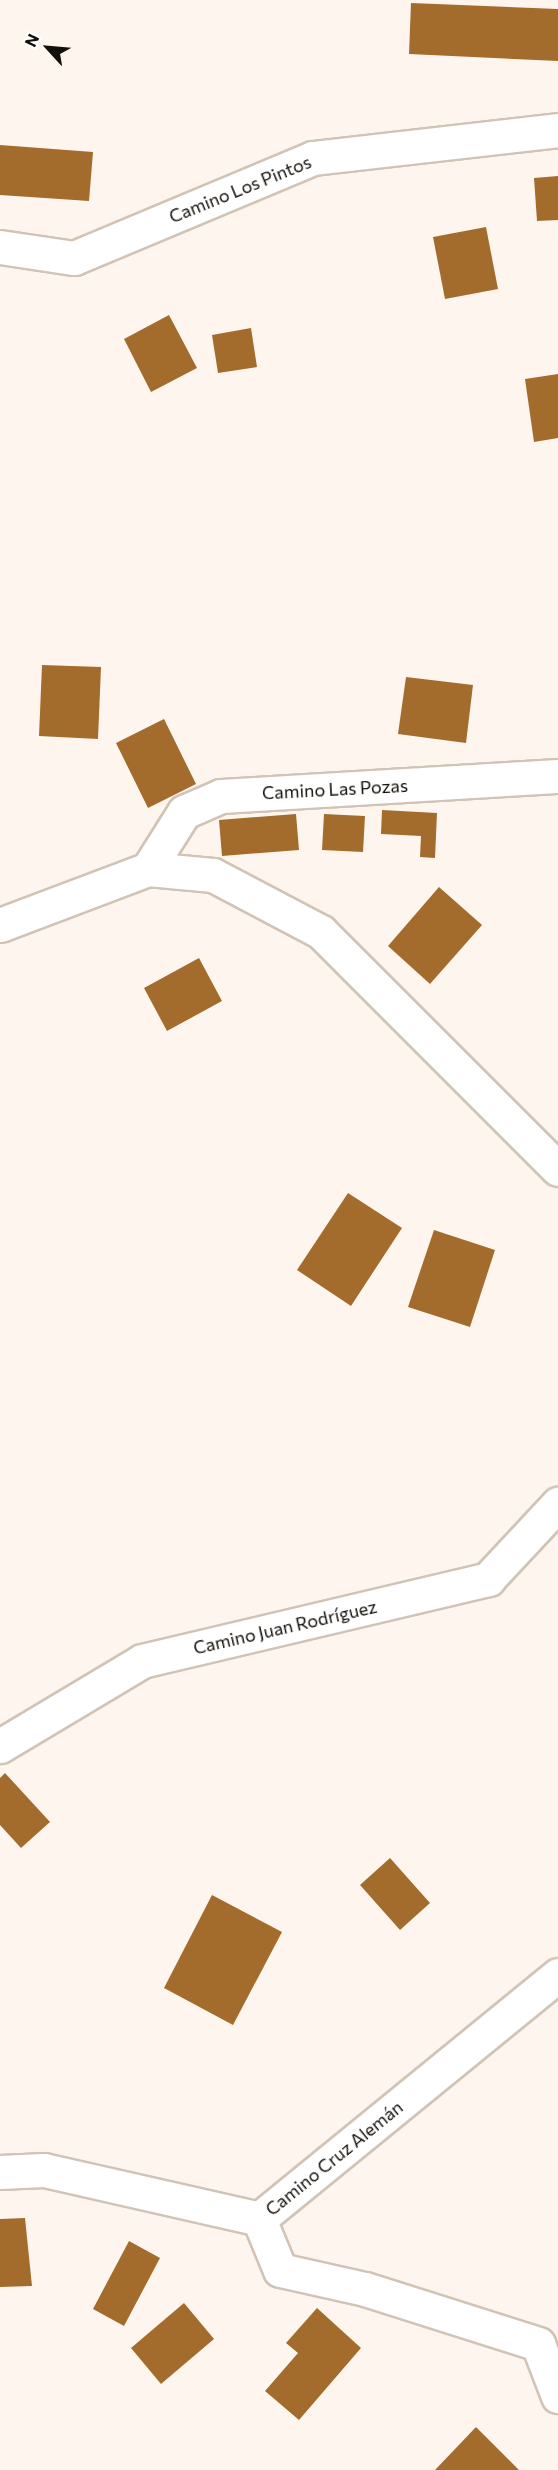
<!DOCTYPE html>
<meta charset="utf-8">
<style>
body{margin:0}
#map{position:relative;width:558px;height:2470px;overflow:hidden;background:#fef6ee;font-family:Commissioner,sans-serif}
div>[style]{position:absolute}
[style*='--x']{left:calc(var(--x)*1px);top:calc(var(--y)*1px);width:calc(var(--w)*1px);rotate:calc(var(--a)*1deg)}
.building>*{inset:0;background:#a36c2d}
.roads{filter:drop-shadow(2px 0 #d1c4b7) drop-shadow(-2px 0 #d1c4b7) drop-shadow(0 2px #d1c4b7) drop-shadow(0 -2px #d1c4b7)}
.minor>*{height:33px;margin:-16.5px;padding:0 16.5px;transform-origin:16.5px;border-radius:16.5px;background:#fff}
span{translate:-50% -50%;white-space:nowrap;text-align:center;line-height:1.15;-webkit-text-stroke:6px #fff;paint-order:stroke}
.street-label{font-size:18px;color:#130f0a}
.north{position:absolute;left:18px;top:18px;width:60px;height:60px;-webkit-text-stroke:4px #fff;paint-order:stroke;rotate:296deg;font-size:16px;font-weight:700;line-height:24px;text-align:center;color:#130f0a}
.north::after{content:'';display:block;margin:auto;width:21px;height:27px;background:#130f0a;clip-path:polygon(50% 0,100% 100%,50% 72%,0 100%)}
</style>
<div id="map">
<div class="building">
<i style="clip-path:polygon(411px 3px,558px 9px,558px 61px,409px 54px)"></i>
<i style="clip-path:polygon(0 145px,93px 152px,89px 201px,0 195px)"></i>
<i style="clip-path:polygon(558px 176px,558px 220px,537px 221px,534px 178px)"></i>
<i style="clip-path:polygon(486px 227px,498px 289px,445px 299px,433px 237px)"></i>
<i style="clip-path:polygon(169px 315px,197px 368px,151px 392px,124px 339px)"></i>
<i style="clip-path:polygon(251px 328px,257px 367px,218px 373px,212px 335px)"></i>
<i style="clip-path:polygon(558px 374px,558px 438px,534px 442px,525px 379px)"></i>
<i style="clip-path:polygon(42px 665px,101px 667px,98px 739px,39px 736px)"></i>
<i style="clip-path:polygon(406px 677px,473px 685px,466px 743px,398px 734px)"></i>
<i style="clip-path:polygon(164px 719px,196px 784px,148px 808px,116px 743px)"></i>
<i style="clip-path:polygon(382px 810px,437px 813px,435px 858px,420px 857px,421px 836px,381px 834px)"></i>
<i style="clip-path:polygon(296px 814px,299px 850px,222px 856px,219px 820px)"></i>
<i style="clip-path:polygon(324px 814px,365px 816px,363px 852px,322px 850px)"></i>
<i style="clip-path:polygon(439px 887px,482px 925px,430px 984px,388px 946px)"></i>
<i style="clip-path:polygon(199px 958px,222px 1001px,167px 1031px,144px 988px)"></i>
<i style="clip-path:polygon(348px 1193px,402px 1228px,351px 1306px,297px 1270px)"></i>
<i style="clip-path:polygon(434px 1230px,495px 1250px,470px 1327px,408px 1307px)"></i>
<i style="clip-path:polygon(5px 1773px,50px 1822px,21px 1848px,0 1825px,0 1778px)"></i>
<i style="clip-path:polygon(390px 1858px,430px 1903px,400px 1930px,360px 1885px)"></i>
<i style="clip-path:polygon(212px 1895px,282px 1932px,233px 2025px,164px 1988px)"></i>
<i style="clip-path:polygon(25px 2218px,32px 2286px,0 2287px,0 2219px)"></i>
<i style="clip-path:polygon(129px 2241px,160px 2258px,124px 2326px,93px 2309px)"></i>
<i style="clip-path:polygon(184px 2303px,214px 2339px,161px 2384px,131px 2348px)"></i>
<i style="clip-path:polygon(317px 2308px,361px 2348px,299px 2420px,265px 2391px,298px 2353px,286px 2343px)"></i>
<i style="clip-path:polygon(476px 2427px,519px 2470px,435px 2470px)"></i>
</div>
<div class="roads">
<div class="minor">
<i style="--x:0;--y:247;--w:75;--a:8.5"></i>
<i style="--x:74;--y:258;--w:259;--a:-22.7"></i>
<i style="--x:313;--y:158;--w:247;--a:-6.5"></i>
<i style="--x:148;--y:869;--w:67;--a:-57.7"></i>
<i style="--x:184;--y:812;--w:40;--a:-23.4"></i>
<i style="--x:221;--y:796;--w:338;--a:-3.4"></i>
<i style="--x:0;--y:925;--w:158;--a:-20.7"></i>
<i style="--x:148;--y:869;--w:65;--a:5.3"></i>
<i style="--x:213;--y:875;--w:122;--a:27.8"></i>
<i style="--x:321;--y:932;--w:335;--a:45"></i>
<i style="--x:0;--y:1746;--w:165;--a:-30.9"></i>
<i style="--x:142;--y:1661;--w:356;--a:-13.3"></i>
<i style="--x:488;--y:1579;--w:103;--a:-47"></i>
<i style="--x:0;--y:2172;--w:44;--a:-2.6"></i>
<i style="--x:44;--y:2170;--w:221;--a:12.8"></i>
<i style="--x:259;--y:2219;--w:386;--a:-39.2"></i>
<i style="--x:259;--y:2219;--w:55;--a:67.6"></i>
<i style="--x:280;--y:2270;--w:87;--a:12.6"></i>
<i style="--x:365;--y:2289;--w:182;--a:17.6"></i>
<i style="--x:538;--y:2344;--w:56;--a:69"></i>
</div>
</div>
<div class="street-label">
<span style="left:240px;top:189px;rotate:-22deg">Camino Los Pintos</span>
<span style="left:335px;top:789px;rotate:-3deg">Camino Las Pozas</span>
<span style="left:285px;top:1627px;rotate:-13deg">Camino Juan Rodríguez</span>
<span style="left:334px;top:2158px;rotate:-39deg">Camino Cruz Alemán</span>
</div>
<div class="north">N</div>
</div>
